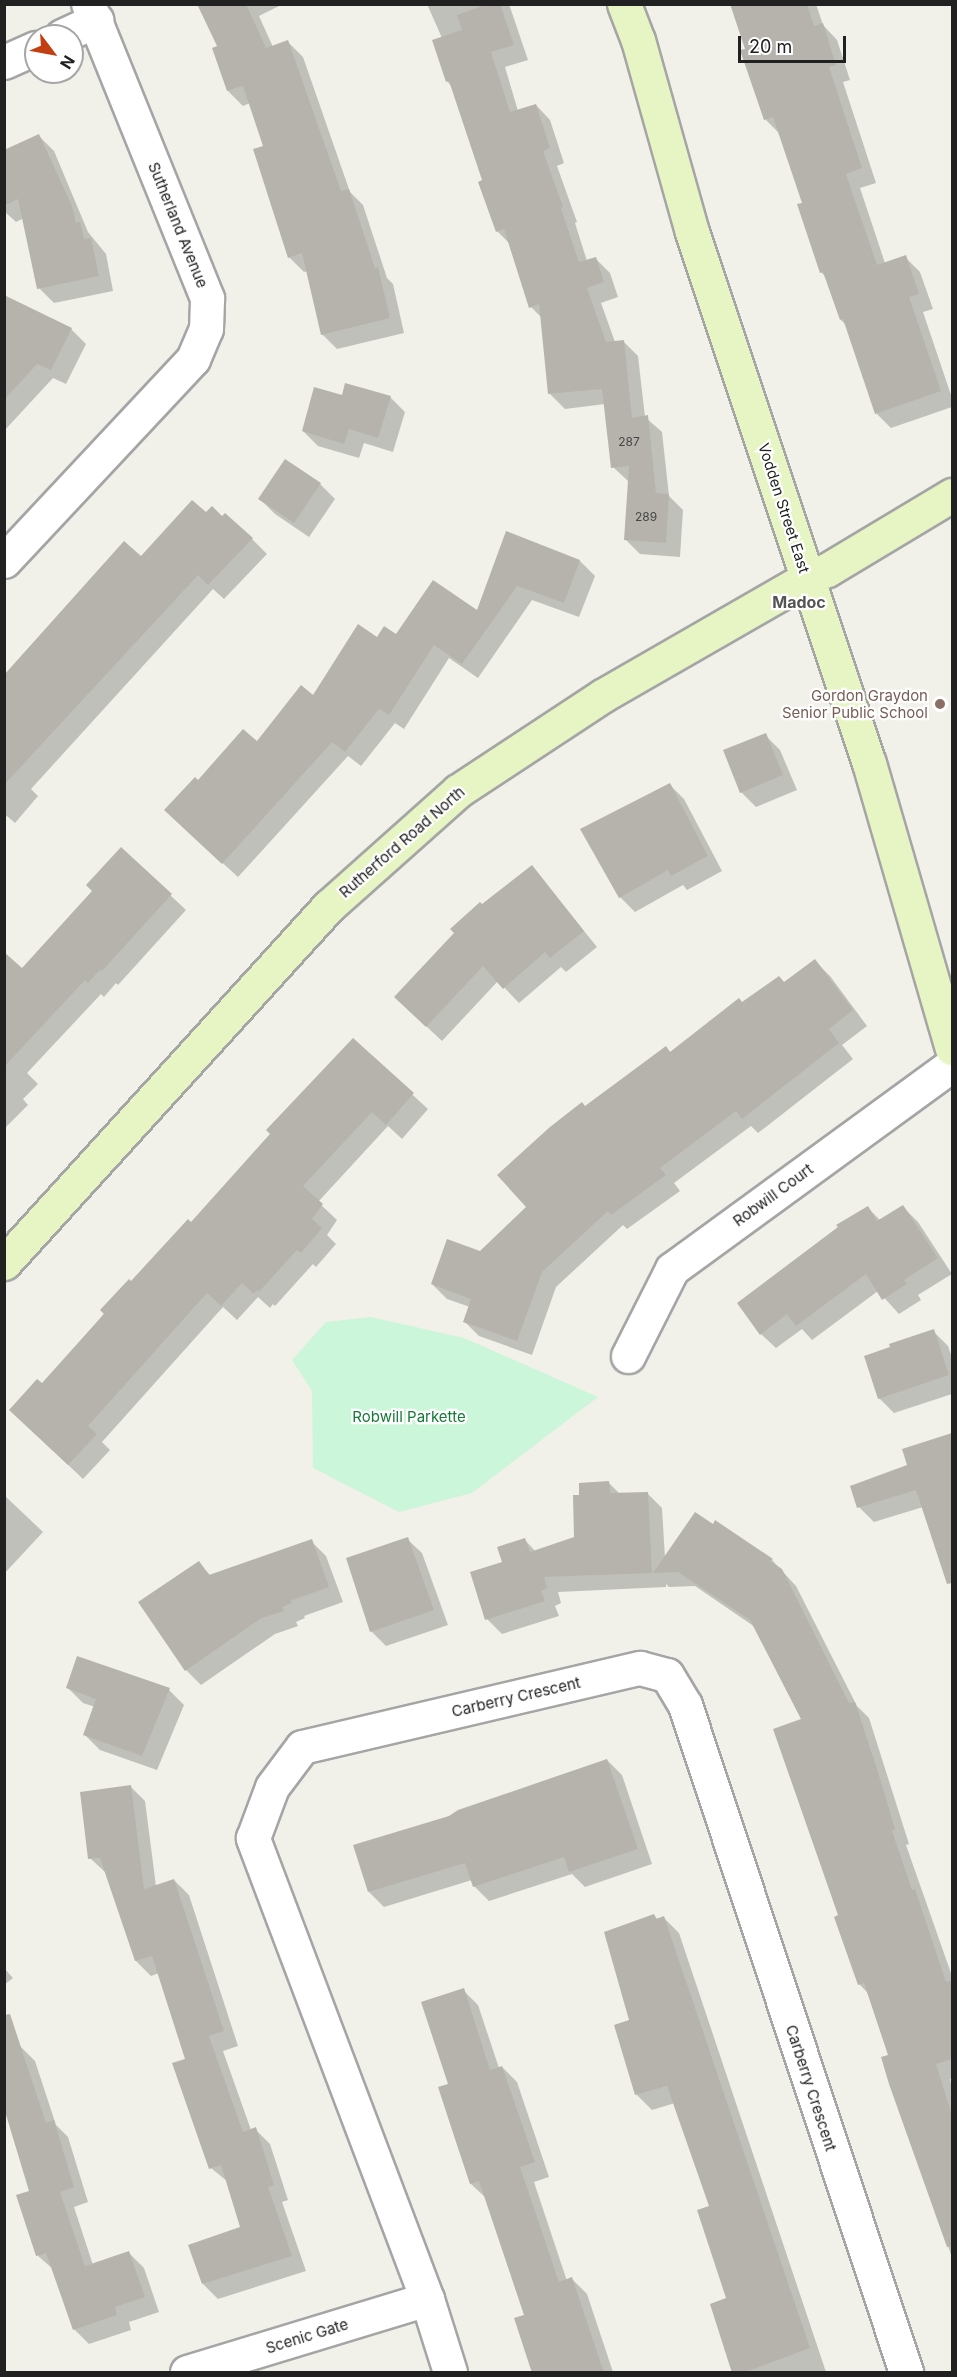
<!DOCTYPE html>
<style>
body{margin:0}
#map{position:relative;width:957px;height:2377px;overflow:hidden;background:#f1f0e9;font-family:Inter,sans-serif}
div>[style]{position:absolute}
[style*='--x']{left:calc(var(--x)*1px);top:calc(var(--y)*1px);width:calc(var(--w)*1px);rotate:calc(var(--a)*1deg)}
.park>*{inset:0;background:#cbf6d9}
.shadow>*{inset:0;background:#0003}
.building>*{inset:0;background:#b6b3ac}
.roads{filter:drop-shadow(2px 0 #a5a5a5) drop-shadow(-2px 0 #a5a5a5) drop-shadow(0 2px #a5a5a5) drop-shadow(0 -2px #a5a5a5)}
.street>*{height:33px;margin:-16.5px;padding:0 16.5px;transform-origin:16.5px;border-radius:16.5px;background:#fff}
.secondary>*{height:33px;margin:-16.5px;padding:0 16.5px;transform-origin:16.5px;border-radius:16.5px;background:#e6f5c3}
.dots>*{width:16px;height:16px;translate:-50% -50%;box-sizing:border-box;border:3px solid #fff;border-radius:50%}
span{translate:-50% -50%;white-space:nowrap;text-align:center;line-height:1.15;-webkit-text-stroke:4.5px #fff;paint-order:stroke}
.number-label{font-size:12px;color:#464644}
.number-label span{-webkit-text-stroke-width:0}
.street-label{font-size:15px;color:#212121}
.education-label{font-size:15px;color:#785e54}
.right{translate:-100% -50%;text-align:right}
.park-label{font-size:15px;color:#157a37}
.neighbourhood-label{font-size:16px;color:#545454;font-weight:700}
.frame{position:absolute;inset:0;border:6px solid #212121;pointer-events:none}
.north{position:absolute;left:24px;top:24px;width:60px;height:60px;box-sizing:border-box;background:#fff;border:2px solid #a6a6a6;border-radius:50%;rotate:122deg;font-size:16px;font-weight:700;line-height:24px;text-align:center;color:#212121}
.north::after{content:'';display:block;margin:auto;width:21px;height:27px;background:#c33e10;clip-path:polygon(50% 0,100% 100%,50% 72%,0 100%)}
.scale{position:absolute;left:738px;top:36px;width:108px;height:27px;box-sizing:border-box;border:3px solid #212121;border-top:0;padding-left:8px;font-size:18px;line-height:21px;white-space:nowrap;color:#212121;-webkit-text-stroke:4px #fff;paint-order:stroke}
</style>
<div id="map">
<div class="park">
<i style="clip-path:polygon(371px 1317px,464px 1338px,598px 1397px,472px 1493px,399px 1512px,313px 1468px,312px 1391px,292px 1360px,326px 1322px)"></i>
</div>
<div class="shadow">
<i style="clip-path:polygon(198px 4px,283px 4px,259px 16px,273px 47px,288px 42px,303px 57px,350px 192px,363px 205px,387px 278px,393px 284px,404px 333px,337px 349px,322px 334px,308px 271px,304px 272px,289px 257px,265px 147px,250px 103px,243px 106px,228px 91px,219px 47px)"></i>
<i style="clip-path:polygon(427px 4px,509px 4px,528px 60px,505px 67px,518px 111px,536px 105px,550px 120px,564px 163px,557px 166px,577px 222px,575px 223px,587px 261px,595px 258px,610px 273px,618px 297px,601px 303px,615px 342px,623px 341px,638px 356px,645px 417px,662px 432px,669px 496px,683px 510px,680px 557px,640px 554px,625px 539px,629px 482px,613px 467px,605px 404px,565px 409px,550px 394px,542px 318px,531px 307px,510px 244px,497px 231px,484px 181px,453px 88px,447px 81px,442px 38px)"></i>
<i style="clip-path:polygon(735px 4px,816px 4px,823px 25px,837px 40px,850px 80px,843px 82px,876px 183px,860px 188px,885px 263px,905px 257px,920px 272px,933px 309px,923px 312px,952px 398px,952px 407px,891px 428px,876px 413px,846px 325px,841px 320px,827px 278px,821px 272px,804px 204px,780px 134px,765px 119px)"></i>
<i style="clip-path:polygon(39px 136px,54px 151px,88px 232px,106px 254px,113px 291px,54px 303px,39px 288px,24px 218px,16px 222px,4px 211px,4px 151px)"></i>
<i style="clip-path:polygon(4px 300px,71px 329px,86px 344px,66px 384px,53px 378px,4px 431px)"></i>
<i style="clip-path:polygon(343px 397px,390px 397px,405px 412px,393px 452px,364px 443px,359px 458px,318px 446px,303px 431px)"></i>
<i style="clip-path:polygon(320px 484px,335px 499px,309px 537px,275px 514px,260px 499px)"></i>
<i style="clip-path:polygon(207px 514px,252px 539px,267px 554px,224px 599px,213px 589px,31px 789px,38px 796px,15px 823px,7px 816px,4px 818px,4px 720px,141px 558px)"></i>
<i style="clip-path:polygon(506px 533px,580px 561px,595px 576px,579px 617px,532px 600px,478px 678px,449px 658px,404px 729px,395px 723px,361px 766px,348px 756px,238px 877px,181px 825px,198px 782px,258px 743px,378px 639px,397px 636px,477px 612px)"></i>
<i style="clip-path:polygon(765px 735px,780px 750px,797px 790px,756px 807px,741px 792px)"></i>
<i style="clip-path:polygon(669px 784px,684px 799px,722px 871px,687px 890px,683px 885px,635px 912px,620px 897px)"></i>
<i style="clip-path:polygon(121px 849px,186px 910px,118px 985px,116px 983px,104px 997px,101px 994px,27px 1073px,38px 1084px,23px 1099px,28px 1105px,4px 1129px,4px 958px,22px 970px,94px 891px)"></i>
<i style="clip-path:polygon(532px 867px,597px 947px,566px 972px,561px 967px,519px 1003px,498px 981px,442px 1041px,411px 1012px)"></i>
<i style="clip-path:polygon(815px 961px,830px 976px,867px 1026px,842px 1045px,853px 1059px,758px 1133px,751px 1126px,674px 1183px,680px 1191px,627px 1229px,623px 1225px,556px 1287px,532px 1355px,479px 1336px,464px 1321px,470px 1307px,447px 1299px,432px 1284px,480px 1252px,528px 1207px,585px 1108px,666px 1048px,671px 1053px,743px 1004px,785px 984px)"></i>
<i style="clip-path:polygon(353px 1040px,428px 1109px,402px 1139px,388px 1126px,318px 1202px,337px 1220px,327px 1235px,336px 1244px,316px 1267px,313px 1264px,275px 1306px,273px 1304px,270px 1308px,258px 1297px,237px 1320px,223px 1307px,102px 1442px,110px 1450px,83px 1479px,26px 1425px,42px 1385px,131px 1283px,191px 1224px)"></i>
<i style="clip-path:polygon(903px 1207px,918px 1222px,952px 1274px,918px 1295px,921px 1300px,899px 1314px,878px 1291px,812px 1340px,802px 1329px,776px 1348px,761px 1334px,868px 1208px,881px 1221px)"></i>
<i style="clip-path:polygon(933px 1331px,948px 1346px,952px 1358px,952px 1394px,894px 1413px,879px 1398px)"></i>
<i style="clip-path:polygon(952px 1435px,952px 1561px,951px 1562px,923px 1507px,874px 1522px,859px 1507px,909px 1466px,904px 1450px)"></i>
<i style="clip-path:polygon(609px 1483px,620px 1494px,647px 1493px,662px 1508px,665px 1558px,716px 1522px,772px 1560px,796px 1586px,857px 1706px,869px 1718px,909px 1844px,906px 1845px,952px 1976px,952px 2078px,950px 2079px,952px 2088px,952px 2258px,924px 2173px,890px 2056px,869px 1994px,859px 1984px,840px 1916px,804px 1720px,755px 1627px,695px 1586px,669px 1587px,666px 1584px,666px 1587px,558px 1592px,561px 1603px,555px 1606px,559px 1616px,502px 1634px,487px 1619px,504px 1563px,525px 1540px,536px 1552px,576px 1538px,581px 1497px)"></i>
<i style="clip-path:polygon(4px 1495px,43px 1532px,4px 1574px)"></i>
<i style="clip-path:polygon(407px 1539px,422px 1553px,448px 1625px,386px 1646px,371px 1631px)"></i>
<i style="clip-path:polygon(311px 1541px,326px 1556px,343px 1602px,304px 1616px,305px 1618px,296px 1622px,298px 1626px,275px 1634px,201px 1685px,186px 1670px,199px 1563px,211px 1576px)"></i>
<i style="clip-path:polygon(68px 1688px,169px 1690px,184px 1705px,157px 1770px,100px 1750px,85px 1735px,95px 1707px,83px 1703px)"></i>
<i style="clip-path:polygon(607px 1760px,622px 1775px,652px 1864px,585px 1887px,572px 1874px,489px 1901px,474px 1886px,472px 1880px,384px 1907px,369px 1892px,450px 1817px)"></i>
<i style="clip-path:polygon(130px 1786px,145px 1801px,156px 1886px,174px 1880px,189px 1895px,238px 2046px,223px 2051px,251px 2130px,255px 2129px,270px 2144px,288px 2200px,282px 2202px,306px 2271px,218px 2299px,203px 2284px,242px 2228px,228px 2182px,211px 2168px,187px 2060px,159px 1973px,151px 1976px,136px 1961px,106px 1873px,90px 1858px)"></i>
<i style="clip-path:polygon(654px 1915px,658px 1920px,664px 1918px,679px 1933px,826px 2372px,734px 2372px,728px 2299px,711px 2207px,675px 2103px,652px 2110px,637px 2095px,615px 2026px,631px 2021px)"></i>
<i style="clip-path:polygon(4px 1968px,13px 1978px,4px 1985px)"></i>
<i style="clip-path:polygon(463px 1990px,478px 2005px,499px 2068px,502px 2067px,517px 2082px,549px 2177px,534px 2182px,567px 2281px,572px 2279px,587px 2294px,613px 2372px,534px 2372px,526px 2316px,487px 2199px,471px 2184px,457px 2142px,450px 2085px)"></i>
<i style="clip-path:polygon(20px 2046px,35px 2061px,56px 2125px,68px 2137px,88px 2202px,74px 2207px,93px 2265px,129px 2253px,144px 2268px,159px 2312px,129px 2322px,131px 2330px,89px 2344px,74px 2329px,54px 2270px,37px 2255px,31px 2192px,9px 2117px,4px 2112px,4px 2052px)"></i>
</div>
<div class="building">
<i style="clip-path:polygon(197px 4px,246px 4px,266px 48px,288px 40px,341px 191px,349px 189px,375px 268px,378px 267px,390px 318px,321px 335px,302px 253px,288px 258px,253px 149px,263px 146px,243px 86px,227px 91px,212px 48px,217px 46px)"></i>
<i style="clip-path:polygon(488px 4px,500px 4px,514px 45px,491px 52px,510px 112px,536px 104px,550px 148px,543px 151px,563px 207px,561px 208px,579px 262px,596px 257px,604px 282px,587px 288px,606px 342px,624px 340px,632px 418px,648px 415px,656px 493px,669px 494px,666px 543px,624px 540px,629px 466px,611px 468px,602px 389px,548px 394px,539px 304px,529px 308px,504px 229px,496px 232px,478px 182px,482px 180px,449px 81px,446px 82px,432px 40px,462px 30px,457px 15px)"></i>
<i style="clip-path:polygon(730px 4px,807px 4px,814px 26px,823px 23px,836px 65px,829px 67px,862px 168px,846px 174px,877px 265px,906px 255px,919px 294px,909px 297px,941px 391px,875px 414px,843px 319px,840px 320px,823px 272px,820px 273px,797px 204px,802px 203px,773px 117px,764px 120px,740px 50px,745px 49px)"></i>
<i style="clip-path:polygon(39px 134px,72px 206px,76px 223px,80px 222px,84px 239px,91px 238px,99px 276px,37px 289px,18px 199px,4px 206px,4px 150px)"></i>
<i style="clip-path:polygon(4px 295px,72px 328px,51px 370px,37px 364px,4px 400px)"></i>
<i style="clip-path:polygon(345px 383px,391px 396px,378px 438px,349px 429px,344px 444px,302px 431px,314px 387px,342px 395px)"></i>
<i style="clip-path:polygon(285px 459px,321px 483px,294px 523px,258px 499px)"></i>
<i style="clip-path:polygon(192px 500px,206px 512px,212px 506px,222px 516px,225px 513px,253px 538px,208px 585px,198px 575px,4px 785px,4px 675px,124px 541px,141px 556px)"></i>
<i style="clip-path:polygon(506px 531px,580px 560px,564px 603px,517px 586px,462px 664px,434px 645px,389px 715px,379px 709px,345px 752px,332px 742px,222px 864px,164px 810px,195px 777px,198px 780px,243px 729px,257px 741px,301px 685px,313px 695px,358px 624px,377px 637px,384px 626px,396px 634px,433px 580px,477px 610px)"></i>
<i style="clip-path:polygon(766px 733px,783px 775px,740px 793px,723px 750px)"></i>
<i style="clip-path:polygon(670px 783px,708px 856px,671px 876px,668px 870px,619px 898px,580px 829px)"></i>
<i style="clip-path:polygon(121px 847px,172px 894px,102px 971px,100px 970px,88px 983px,85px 980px,4px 1067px,4px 952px,22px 968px,92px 891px,86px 885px)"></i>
<i style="clip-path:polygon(532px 865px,584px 931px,550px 958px,545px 952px,503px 989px,483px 966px,426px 1027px,394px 997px,454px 933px,450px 929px,480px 902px,482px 904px)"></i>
<i style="clip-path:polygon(815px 959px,853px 1010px,829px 1029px,839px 1043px,742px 1119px,736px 1111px,660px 1168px,666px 1175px,611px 1215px,608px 1211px,542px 1272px,517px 1341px,463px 1322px,471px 1299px,431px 1284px,447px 1239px,480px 1251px,526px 1207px,497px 1175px,550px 1127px,582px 1102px,585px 1106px,666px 1046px,670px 1052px,739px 998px,742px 1002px,779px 976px,784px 982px)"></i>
<i style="clip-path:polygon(353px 1038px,414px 1093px,386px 1125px,372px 1112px,303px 1186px,323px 1204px,312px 1219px,322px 1228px,301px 1253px,297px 1250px,259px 1292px,257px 1290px,254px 1294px,242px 1283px,221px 1306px,207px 1293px,88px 1426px,97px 1434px,68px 1465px,9px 1410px,37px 1379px,42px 1383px,104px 1314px,100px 1310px,129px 1279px,131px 1281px,188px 1219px,191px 1222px,270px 1134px,266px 1130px)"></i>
<i style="clip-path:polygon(903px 1205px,938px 1258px,904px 1280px,907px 1284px,882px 1300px,866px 1274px,796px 1326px,787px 1314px,760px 1335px,737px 1303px,838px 1227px,836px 1225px,868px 1206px,877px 1221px)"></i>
<i style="clip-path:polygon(934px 1329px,949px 1375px,878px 1399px,864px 1356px,890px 1347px,889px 1344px)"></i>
<i style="clip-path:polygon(952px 1433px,952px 1583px,947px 1584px,916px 1490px,857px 1508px,850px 1486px,907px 1465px,902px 1449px)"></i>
<i style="clip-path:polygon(609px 1481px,610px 1493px,648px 1492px,652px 1573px,544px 1577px,547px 1588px,541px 1591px,545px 1601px,485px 1620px,470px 1572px,502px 1562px,497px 1547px,525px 1538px,530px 1552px,574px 1537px,573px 1495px,579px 1495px,579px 1483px)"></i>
<i style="clip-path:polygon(695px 1512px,713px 1524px,715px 1520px,773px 1559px,770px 1561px,782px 1569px,849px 1703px,855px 1702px,878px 1772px,895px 1829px,892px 1831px,912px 1890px,915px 1889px,946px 1982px,952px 1980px,952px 2059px,936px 2064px,952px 2115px,952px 2246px,947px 2247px,889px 2084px,881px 2057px,888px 2055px,864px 1983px,858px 1985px,834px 1917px,838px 1915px,773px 1729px,801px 1719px,750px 1620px,678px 1572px,653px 1573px)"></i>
<i style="clip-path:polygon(408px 1537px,434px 1610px,370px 1632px,346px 1558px)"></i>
<i style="clip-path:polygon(312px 1539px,329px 1587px,290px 1601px,292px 1603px,282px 1607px,284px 1611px,260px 1619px,185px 1671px,138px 1602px,199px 1561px,209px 1575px)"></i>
<i style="clip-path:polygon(77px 1656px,170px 1688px,142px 1756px,83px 1735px,96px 1699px,66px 1688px)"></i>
<i style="clip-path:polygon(607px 1759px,638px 1849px,569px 1872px,564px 1857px,473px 1887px,465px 1863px,368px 1892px,353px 1845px,449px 1816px,458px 1810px)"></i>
<i style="clip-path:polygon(131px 1785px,144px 1889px,174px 1879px,224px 2031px,209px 2036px,243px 2132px,256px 2127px,274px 2185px,268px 2187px,292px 2256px,202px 2284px,188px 2245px,240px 2227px,221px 2165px,209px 2169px,172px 2063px,185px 2059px,152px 1956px,135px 1961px,100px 1858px,88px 1859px,80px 1792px)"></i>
<i style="clip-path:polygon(654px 1914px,656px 1919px,664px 1916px,810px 2348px,743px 2373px,732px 2373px,710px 2304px,726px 2298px,697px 2210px,709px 2206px,667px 2086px,635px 2095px,614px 2025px,629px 2020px,604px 1932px)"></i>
<i style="clip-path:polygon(464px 1988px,490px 2070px,502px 2066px,535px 2162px,520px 2167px,559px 2282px,572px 2277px,604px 2373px,532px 2373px,514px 2318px,524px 2315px,479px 2181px,470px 2184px,456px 2142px,438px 2087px,448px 2084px,421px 2002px)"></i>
<i style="clip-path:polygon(10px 2014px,46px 2123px,54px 2120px,74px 2187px,60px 2192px,85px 2266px,129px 2251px,145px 2297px,115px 2307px,117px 2315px,73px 2330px,46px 2253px,36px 2256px,16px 2195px,29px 2191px,4px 2108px,4px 2015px)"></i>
</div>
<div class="roads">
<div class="street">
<i style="--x:62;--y:36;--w:38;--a:-25"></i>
<i style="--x:4;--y:62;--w:35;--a:-24"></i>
<i style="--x:4;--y:561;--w:277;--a:-46.9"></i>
<i style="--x:193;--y:359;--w:33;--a:-67"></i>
<i style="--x:206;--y:329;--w:31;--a:-88"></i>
<i style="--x:207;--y:298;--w:317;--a:-112"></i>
<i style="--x:628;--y:1356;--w:97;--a:-63.2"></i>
<i style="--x:672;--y:1269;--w:346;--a:-36.1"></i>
<i style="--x:187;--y:2372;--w:251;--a:-16.9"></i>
<i style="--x:450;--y:2372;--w:77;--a:-107.5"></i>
<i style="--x:427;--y:2299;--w:493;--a:-110.7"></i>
<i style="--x:253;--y:1838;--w:54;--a:-69.6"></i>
<i style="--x:272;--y:1787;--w:50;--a:-53.1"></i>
<i style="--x:302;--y:1747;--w:347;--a:-13.2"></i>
<i style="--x:640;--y:1668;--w:28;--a:15"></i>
<i style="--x:667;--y:1675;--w:35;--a:59"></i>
<i style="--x:685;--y:1705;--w:703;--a:71.67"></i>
</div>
<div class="secondary">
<i style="--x:624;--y:4;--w:39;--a:69"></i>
<i style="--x:638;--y:40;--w:199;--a:74.3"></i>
<i style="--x:692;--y:232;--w:560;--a:71.57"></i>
<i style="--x:869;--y:763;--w:297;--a:73.8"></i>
<i style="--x:4;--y:1263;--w:483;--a:-47.7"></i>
<i style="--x:329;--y:906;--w:173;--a:-41.7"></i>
<i style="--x:458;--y:791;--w:173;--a:-33.4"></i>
<i style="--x:602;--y:696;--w:237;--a:-29.9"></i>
<i style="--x:807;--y:578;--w:22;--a:-22"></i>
<i style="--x:827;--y:570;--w:146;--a:-31"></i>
</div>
</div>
<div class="dots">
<i style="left:940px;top:704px;background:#8d6e63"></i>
</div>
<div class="number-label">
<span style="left:629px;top:442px">287</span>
<span style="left:646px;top:517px">289</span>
</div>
<div class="street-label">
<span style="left:178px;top:225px;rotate:68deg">Sutherland Avenue</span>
<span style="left:784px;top:508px;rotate:72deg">Vodden Street East</span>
<span style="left:402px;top:842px;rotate:-41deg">Rutherford Road North</span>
<span style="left:773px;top:1195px;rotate:-36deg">Robwill Court</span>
<span style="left:516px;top:1697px;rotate:-13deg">Carberry Crescent</span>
<span style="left:811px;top:2088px;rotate:72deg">Carberry Crescent</span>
<span style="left:307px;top:2336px;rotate:-17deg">Scenic Gate</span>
</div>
<div class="education-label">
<span class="right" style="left:928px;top:704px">Gordon Graydon<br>Senior Public School</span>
</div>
<div class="park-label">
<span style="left:409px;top:1417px">Robwill Parkette</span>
</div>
<div class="neighbourhood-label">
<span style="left:799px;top:602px">Madoc</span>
</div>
<div class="frame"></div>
<div class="north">N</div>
<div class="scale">20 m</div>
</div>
